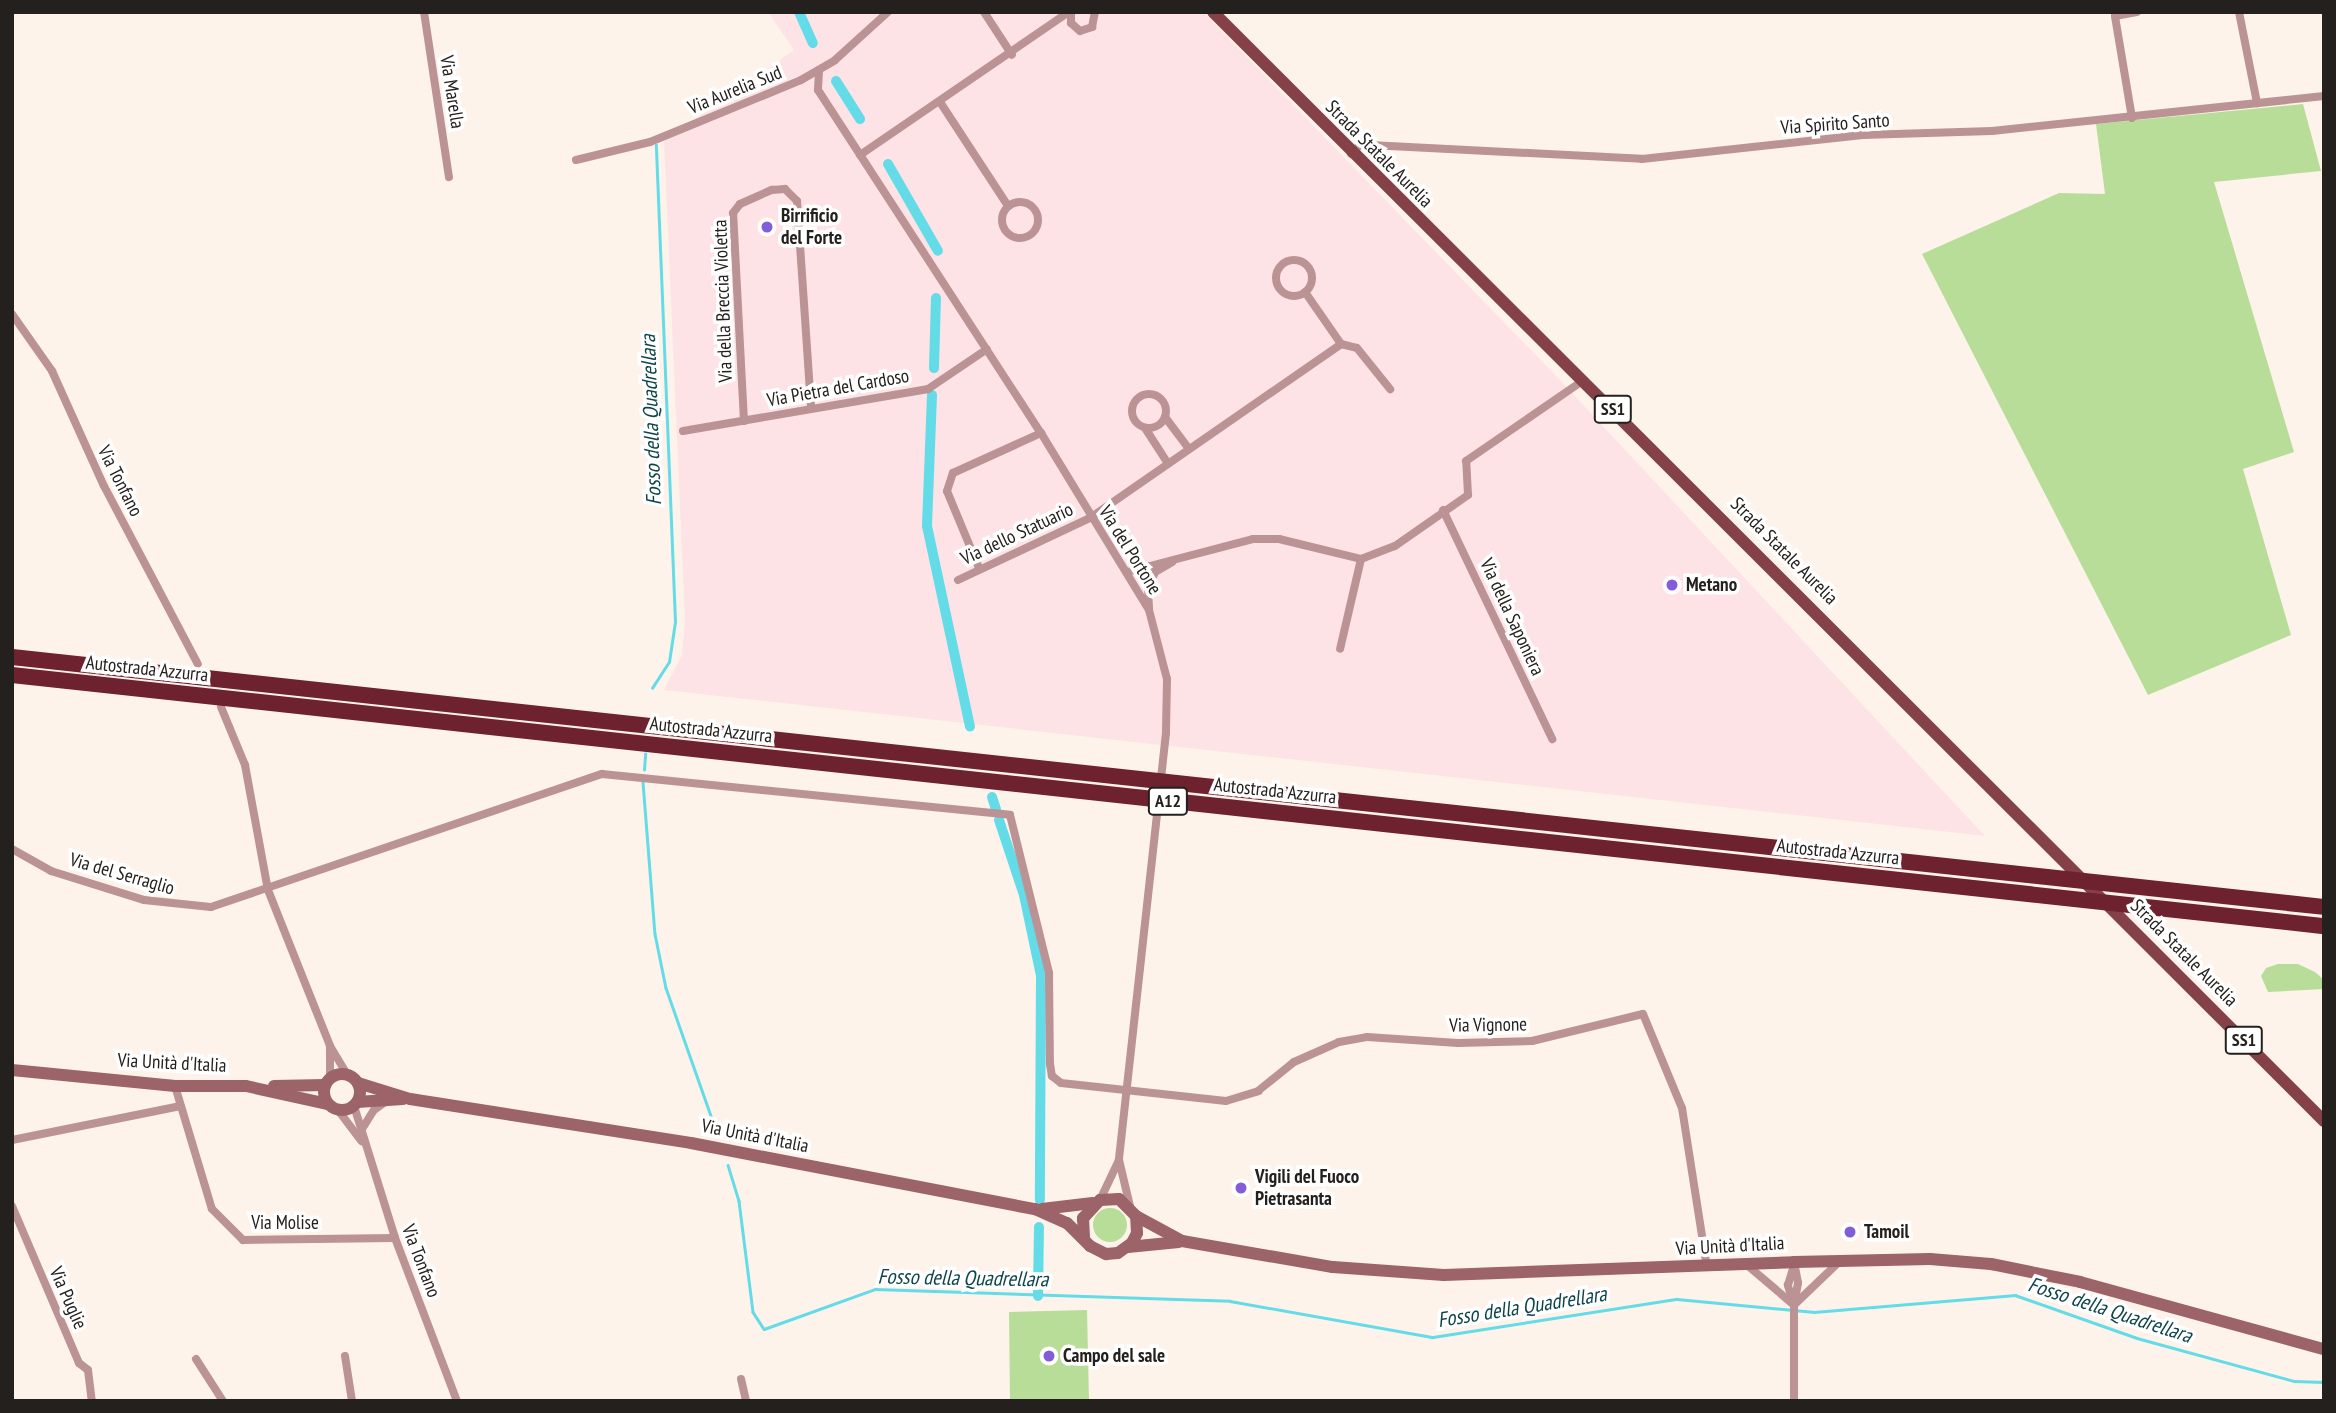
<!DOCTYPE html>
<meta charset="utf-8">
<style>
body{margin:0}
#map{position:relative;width:2336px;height:1413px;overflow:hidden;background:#fdf3eb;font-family:"PT Sans Narrow",sans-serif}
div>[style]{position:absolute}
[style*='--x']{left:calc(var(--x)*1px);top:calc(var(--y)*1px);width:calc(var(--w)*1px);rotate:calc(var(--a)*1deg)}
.industrial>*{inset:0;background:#fee3e6}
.green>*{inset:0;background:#b8dd99}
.round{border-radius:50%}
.stream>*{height:2.5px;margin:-1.25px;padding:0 1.25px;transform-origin:1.25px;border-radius:1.25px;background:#63dce8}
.canal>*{height:10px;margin:-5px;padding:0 5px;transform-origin:5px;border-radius:5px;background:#63dce8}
.street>*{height:8px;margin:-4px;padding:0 4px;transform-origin:4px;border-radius:4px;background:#bb9395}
.street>.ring{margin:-4px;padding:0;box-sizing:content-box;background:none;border:8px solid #bb9395;border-radius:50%}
.secondary>*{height:12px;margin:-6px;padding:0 6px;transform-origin:6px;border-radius:6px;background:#9c6368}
.secondary>.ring{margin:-6px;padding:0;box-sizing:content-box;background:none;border:12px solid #9c6368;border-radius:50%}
.primary>*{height:12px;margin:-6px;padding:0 6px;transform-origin:6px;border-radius:6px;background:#844148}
.highway>*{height:16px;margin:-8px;padding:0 8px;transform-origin:8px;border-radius:8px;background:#6e212e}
.dots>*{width:19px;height:19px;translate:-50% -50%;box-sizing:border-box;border:4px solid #fff;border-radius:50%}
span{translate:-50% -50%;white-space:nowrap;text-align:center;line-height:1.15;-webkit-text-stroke:7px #fff;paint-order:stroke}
.shield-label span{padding:2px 5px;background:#fff;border:2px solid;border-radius:5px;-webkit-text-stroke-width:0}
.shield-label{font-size:18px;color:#24201d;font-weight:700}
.street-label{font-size:19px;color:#24201d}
.poi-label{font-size:19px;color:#24201d;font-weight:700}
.left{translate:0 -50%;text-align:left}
.water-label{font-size:21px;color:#0d454a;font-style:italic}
.frame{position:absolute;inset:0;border:14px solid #24201d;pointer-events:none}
</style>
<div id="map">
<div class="industrial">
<i style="clip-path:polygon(768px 12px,1203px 12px,1561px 381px,1985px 836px,664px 690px,682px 655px,685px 621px,664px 141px,794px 50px)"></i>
</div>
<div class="green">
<i style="clip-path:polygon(2303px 104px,2321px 171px,2214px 182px,2294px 452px,2243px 469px,2291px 635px,2148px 695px,1922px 254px,2059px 193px,2105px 194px,2096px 124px)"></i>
<i style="clip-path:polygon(2278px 964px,2298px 964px,2315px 972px,2324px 980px,2324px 989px,2268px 992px,2261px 976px,2266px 968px)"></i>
<i class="round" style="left:1093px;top:1208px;width:34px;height:34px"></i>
<i style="clip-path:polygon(1087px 1310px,1089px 1401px,1010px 1401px,1009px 1312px)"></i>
</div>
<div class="stream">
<i style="--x:652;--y:688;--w:31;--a:-57"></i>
<i style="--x:669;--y:662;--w:40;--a:-81.5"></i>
<i style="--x:675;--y:622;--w:477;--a:-92.3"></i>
<i style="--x:644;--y:770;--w:16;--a:-86"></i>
<i style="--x:643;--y:782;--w:152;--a:85.5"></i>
<i style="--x:655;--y:934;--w:55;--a:78.5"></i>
<i style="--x:666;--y:988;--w:157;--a:70.6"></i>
<i style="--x:728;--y:1165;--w:38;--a:73"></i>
<i style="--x:739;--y:1201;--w:112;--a:82.8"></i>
<i style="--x:753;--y:1312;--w:20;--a:57"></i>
<i style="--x:764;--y:1329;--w:118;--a:-19.8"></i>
<i style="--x:875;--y:1289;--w:355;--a:1.9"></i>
<i style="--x:1230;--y:1301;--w:206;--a:10.1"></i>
<i style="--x:1433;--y:1337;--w:247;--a:-8.9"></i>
<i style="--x:1677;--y:1299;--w:138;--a:5.4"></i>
<i style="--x:1814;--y:1312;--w:202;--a:-4.8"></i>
<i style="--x:2015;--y:1295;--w:129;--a:19.4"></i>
<i style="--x:2137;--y:1338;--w:163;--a:15.3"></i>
<i style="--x:2294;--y:1381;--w:30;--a:2"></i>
</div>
<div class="canal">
<i style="--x:799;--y:12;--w:34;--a:66"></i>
<i style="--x:836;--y:81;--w:45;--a:57.7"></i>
<i style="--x:888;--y:164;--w:100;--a:60.1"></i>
<i style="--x:934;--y:368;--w:70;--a:-88.4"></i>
<i style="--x:932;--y:395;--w:131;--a:92.2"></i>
<i style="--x:927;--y:526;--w:205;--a:77.9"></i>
<i style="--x:992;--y:797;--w:13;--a:72"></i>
<i style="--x:999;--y:820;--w:79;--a:71.6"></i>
<i style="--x:1024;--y:895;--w:83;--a:78.1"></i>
<i style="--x:1041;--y:976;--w:224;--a:90.3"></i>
<i style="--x:1038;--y:1296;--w:69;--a:-89.2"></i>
</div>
<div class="street">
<i style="--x:424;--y:12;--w:167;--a:81.4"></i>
<i style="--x:984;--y:12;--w:51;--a:56.9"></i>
<i style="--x:1071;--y:12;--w:11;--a:90"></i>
<i style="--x:1071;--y:23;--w:12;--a:42"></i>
<i style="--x:1080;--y:31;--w:13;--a:-18"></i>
<i style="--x:1092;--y:27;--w:15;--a:-79"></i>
<i style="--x:2239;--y:12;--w:93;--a:78.8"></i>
<i style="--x:819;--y:70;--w:20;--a:93"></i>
<i style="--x:818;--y:90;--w:409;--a:57"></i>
<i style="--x:1041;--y:433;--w:207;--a:58.6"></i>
<i style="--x:1149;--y:610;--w:71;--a:75.4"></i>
<i style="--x:1167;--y:679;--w:54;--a:91.1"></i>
<i style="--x:1166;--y:733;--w:430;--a:96.3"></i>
<i style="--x:1119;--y:1160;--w:44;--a:115.4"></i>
<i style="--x:940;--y:102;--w:124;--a:56.8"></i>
<i style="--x:2132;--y:118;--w:103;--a:-99.5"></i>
<i style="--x:2115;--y:16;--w:22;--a:-10"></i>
<i style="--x:1351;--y:154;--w:13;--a:-45"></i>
<i style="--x:1360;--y:145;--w:10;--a:0"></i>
<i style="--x:1370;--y:145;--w:272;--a:2.9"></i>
<i style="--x:1642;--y:159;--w:222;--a:-6.2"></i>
<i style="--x:1863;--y:135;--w:129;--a:-1.8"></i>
<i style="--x:1992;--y:131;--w:334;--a:-6"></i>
<i style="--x:860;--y:155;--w:253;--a:-34.4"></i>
<i style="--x:576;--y:160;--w:76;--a:-13.7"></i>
<i style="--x:650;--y:142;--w:163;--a:-22.3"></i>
<i style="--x:801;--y:80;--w:39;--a:-30"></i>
<i style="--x:835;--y:60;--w:72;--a:-42.2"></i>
<i class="ring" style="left:1002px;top:202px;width:28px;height:28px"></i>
<i class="ring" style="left:1276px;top:260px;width:28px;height:28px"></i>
<i style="--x:1305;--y:292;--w:63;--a:55.3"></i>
<i style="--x:1341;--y:344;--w:16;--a:14"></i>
<i style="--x:1357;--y:348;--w:53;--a:51.2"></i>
<i style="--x:12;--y:314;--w:70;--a:54.9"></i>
<i style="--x:52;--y:371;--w:126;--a:65.7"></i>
<i style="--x:104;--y:486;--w:201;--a:62.2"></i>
<i class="ring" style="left:1132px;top:394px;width:26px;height:26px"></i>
<i style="--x:1165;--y:417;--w:38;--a:53"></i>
<i style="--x:744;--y:421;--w:208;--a:-93"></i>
<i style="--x:733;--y:213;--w:11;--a:-52"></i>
<i style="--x:740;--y:204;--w:35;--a:-24"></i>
<i style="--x:772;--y:190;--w:13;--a:-4"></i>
<i style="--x:785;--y:189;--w:17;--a:45"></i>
<i style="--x:797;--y:201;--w:208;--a:86.1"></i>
<i style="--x:1145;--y:428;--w:40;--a:57.1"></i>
<i style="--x:683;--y:431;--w:249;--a:-9.7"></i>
<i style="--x:928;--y:389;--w:71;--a:-34.1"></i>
<i style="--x:1443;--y:510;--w:254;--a:64.5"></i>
<i style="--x:1361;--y:559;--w:36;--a:-21"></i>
<i style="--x:1395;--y:546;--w:89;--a:-34.9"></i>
<i style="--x:1468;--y:495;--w:34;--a:-93"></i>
<i style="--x:1466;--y:461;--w:143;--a:-34.5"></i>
<i style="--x:979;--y:568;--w:83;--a:-112.6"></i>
<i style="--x:947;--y:491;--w:19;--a:-72"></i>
<i style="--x:953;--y:473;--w:97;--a:-24.4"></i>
<i style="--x:1127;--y:572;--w:130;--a:-14.7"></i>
<i style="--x:1253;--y:539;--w:26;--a:0"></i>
<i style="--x:1279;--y:539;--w:84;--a:13.7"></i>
<i style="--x:1361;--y:559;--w:92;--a:103.1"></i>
<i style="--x:958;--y:580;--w:146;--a:-25.2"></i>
<i style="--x:1090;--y:518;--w:305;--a:-34.7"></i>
<i style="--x:1149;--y:608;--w:20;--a:-93"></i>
<i style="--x:1148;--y:588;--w:17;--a:-66"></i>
<i style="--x:1155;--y:572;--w:20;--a:-30"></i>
<i style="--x:221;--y:707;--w:63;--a:67.5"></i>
<i style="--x:245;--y:765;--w:127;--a:79.6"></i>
<i style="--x:268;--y:890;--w:168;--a:68.3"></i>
<i style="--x:330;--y:1046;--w:35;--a:59"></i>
<i style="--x:12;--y:849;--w:45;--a:29.4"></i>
<i style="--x:51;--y:871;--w:97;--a:17.3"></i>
<i style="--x:144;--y:900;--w:67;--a:6"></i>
<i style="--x:211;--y:907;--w:413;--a:-18.8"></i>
<i style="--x:602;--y:774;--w:410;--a:5.7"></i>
<i style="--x:1010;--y:815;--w:163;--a:76.1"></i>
<i style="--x:1049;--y:973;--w:91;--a:89.4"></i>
<i style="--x:1050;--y:1064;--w:12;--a:81"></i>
<i style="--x:1052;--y:1076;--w:11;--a:38"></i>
<i style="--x:1061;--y:1083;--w:166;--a:6.2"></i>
<i style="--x:1226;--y:1101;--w:34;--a:-17"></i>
<i style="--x:1258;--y:1091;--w:46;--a:-38.9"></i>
<i style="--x:1294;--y:1062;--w:49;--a:-24"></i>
<i style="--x:1339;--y:1042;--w:28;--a:-10"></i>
<i style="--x:1367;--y:1037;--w:91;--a:3.8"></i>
<i style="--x:1458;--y:1043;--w:74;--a:-1.5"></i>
<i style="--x:1532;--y:1041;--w:114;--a:-13.7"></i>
<i style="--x:1643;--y:1014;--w:102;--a:67.5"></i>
<i style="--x:1682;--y:1108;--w:161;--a:81.1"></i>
<i style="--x:330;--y:1079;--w:30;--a:-90"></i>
<i style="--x:175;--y:1086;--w:128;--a:73.3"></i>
<i style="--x:212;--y:1209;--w:44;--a:45"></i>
<i style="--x:243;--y:1240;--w:152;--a:-0.8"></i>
<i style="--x:354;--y:1106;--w:138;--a:72.7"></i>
<i style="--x:395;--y:1238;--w:174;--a:69.2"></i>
<i style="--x:338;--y:1110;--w:39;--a:53"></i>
<i style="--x:362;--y:1129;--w:22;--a:-58"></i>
<i style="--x:374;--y:1110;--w:16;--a:-35"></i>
<i style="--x:12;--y:1140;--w:172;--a:-11.4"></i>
<i style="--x:1119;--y:1160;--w:47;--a:76.6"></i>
<i style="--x:12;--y:1206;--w:171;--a:66.9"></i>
<i style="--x:79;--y:1363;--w:11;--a:38"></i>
<i style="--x:88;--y:1370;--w:31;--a:83"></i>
<i style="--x:1794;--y:1262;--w:21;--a:79"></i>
<i style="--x:1798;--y:1283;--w:22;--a:100"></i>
<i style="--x:1794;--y:1305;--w:96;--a:90"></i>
<i style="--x:1747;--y:1265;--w:62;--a:40.4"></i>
<i style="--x:1793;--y:1303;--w:19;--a:-106"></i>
<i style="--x:1788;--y:1285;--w:21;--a:-73"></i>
<i style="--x:1796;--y:1303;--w:61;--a:-43.7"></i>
<i style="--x:345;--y:1356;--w:46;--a:81.2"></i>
<i style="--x:196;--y:1359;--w:50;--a:57.3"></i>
<i style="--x:741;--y:1379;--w:23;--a:77"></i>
</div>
<div class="secondary">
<i style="--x:12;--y:1070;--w:164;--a:5.6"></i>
<i style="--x:175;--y:1086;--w:71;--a:0"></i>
<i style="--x:246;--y:1086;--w:83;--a:12.5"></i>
<i class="ring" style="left:324px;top:1074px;width:24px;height:24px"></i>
<i style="--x:358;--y:1083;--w:54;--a:17.1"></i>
<i style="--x:410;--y:1099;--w:284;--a:8.9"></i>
<i style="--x:691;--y:1143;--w:350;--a:10.9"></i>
<i style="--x:1035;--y:1209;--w:35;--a:24"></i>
<i style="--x:1067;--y:1223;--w:33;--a:45"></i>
<i style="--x:1090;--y:1246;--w:18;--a:27"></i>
<i style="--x:1106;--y:1254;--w:12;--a:-5"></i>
<i style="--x:1118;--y:1253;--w:17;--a:-36"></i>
<i style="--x:1132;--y:1243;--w:11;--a:-63"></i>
<i style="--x:1137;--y:1233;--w:17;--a:-93"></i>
<i style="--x:1136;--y:1216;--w:24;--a:-135"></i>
<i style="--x:1119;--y:1199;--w:19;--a:177"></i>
<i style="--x:1100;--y:1200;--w:25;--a:133"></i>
<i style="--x:1083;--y:1218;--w:19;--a:87"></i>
<i style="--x:274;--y:1086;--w:51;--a:-1.1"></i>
<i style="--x:357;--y:1102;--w:46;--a:-3.7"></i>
<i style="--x:1042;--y:1209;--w:51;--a:-6.7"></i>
<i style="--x:1136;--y:1216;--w:52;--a:28.5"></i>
<i style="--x:1182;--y:1241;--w:153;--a:9.8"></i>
<i style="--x:1333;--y:1267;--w:111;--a:4.1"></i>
<i style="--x:1444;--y:1275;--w:350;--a:-2.1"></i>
<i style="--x:1794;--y:1262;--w:136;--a:-1.3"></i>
<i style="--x:1930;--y:1259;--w:61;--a:4.7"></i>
<i style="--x:1991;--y:1264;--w:91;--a:11.4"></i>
<i style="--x:2080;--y:1282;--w:253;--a:15.4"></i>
<i style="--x:1128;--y:1247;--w:51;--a:-5.6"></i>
</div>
<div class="primary">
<i style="--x:1213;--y:12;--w:1570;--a:44.95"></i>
</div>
<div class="highway">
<i style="--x:12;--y:657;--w:2325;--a:6.17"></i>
<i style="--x:12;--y:675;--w:2326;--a:6.2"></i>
</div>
<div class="dots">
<i style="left:767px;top:227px;background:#825dd7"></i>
<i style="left:1672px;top:585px;background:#825dd7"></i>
<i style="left:1241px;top:1188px;background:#825dd7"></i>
<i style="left:1850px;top:1232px;background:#825dd7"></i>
<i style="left:1049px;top:1356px;background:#825dd7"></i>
</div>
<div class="shield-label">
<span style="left:1613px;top:409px">SS1</span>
<span style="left:1168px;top:801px">A12</span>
<span style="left:2244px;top:1040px">SS1</span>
</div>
<div class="street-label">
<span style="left:735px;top:90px;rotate:-22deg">Via Aurelia Sud</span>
<span style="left:452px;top:92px;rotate:81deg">Via Marella</span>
<span style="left:1835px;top:124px;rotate:-4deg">Via Spirito Santo</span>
<span style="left:1379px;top:154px;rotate:45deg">Strada Statale Aurelia</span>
<span style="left:723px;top:301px;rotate:-92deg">Via della Breccia Violetta</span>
<span style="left:838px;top:388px;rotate:-10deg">Via Pietra del Cardoso</span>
<span style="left:120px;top:481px;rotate:63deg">Via Tonfano</span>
<span style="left:1017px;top:534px;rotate:-25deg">Via dello Statuario</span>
<span style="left:1130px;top:550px;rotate:58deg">Via del Portone</span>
<span style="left:1784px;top:551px;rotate:45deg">Strada Statale Aurelia</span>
<span style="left:1512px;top:617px;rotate:65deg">Via della Saponiera</span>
<span style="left:147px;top:669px;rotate:6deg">Autostrada Azzurra</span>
<span style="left:711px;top:730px;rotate:6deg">Autostrada Azzurra</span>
<span style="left:1275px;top:791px;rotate:6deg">Autostrada Azzurra</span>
<span style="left:1838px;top:852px;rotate:6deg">Autostrada Azzurra</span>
<span style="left:122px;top:874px;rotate:16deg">Via del Serraglio</span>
<span style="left:2184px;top:953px;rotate:45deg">Strada Statale Aurelia</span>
<span style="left:1488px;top:1025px;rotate:-1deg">Via Vignone</span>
<span style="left:172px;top:1063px;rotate:3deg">Via Unità d'Italia</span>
<span style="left:755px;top:1136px;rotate:11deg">Via Unità d'Italia</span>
<span style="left:285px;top:1223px">Via Molise</span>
<span style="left:1730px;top:1246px;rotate:-3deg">Via Unità d'Italia</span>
<span style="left:421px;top:1261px;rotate:69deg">Via Tonfano</span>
<span style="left:68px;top:1298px;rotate:66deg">Via Puglie</span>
</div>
<div class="poi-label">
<span class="left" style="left:781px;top:227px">Birrificio<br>del Forte</span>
<span class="left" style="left:1686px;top:585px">Metano</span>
<span class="left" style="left:1255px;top:1188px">Vigili del Fuoco<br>Pietrasanta</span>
<span class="left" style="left:1864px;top:1232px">Tamoil</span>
<span class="left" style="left:1063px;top:1356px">Campo del sale</span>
</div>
<div class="water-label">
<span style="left:651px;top:420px;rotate:-92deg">Fosso della Quadrellara</span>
<span style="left:963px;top:1278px;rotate:1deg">Fosso della Quadrellara</span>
<span style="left:1522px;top:1307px;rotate:-9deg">Fosso della Quadrellara</span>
<span style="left:2110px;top:1310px;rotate:18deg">Fosso della Quadrellara</span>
</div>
<div class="frame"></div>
</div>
